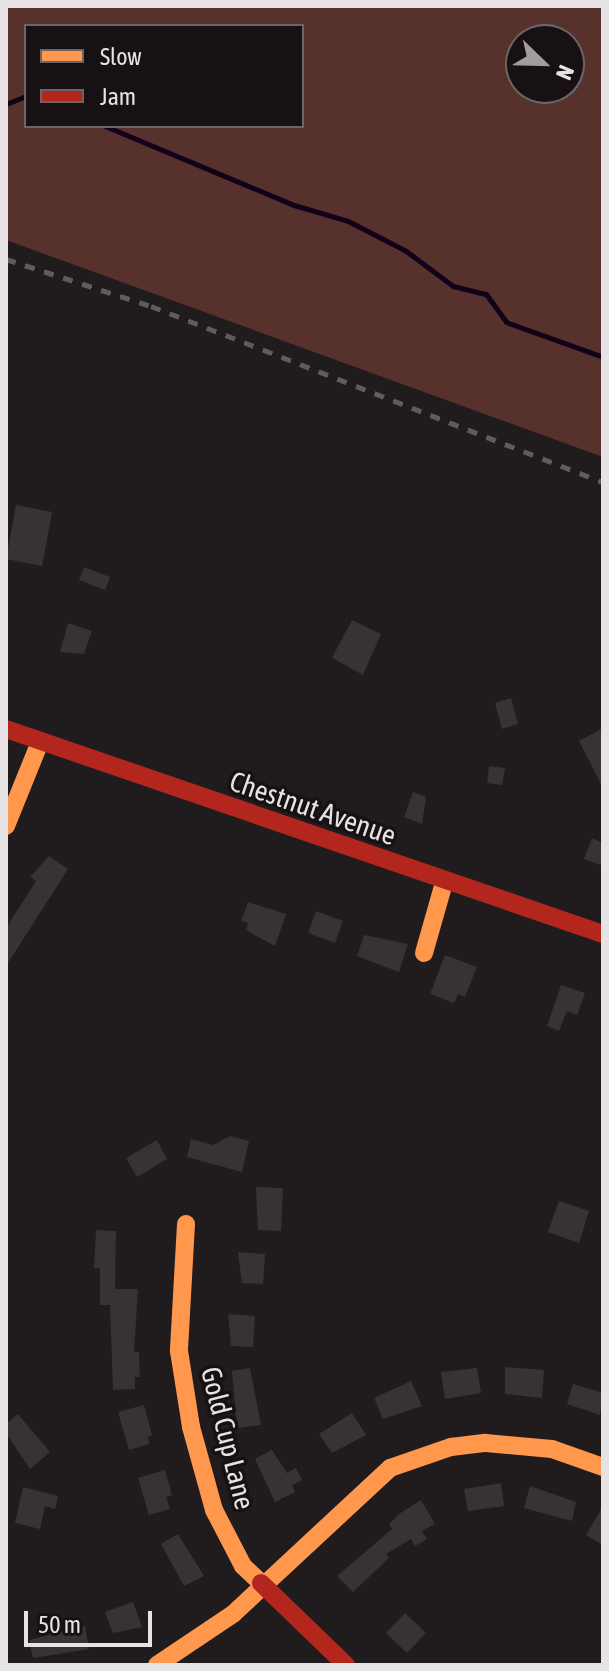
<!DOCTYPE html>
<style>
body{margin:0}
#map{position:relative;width:609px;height:1671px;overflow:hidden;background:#201b1d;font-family:"Asap Condensed",sans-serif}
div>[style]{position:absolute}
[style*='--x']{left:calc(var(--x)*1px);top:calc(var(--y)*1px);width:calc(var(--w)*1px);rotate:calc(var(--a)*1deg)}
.green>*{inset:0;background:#57312b}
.stream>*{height:5px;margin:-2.5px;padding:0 2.5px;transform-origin:2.5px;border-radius:2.5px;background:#11021a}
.building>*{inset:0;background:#373334}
.slow>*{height:18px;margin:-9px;padding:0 9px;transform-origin:9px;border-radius:9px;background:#ff974d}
.jam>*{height:18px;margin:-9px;padding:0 9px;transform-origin:9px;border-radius:9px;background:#b3261e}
.rail>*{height:5px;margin-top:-2.5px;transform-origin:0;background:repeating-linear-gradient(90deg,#615b5f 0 10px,transparent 0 20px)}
span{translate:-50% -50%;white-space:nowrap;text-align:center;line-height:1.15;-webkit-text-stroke:7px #181114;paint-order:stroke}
.street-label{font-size:28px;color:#e7e2e4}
.frame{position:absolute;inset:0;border:8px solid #e7e2e4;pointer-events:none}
.legend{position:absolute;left:24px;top:24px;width:280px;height:104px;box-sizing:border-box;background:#181114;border:2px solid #6b6567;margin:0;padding:10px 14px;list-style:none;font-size:24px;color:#e7e2e4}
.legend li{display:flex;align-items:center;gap:16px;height:40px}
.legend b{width:40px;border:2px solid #6b6567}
.north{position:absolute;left:505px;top:24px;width:80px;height:80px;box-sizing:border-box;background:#181114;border:2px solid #6b6567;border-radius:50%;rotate:113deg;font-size:22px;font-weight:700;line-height:32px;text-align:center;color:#e7e2e4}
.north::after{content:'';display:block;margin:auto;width:28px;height:36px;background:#a19c9e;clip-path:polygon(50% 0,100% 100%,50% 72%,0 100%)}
.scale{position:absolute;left:24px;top:1611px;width:128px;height:36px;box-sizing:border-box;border:4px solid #e7e2e4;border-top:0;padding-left:10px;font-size:24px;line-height:28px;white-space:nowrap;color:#e7e2e4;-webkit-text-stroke:6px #181114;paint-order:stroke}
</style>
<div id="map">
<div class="green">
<i style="clip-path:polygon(evenodd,6px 6px,603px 6px,603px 457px,6px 240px,6px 6px,26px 26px,302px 26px,302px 126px,26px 126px,26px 26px,6px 6px,521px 40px,569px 40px,569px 88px,521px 88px,521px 40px)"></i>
</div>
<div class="stream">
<i style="--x:6;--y:104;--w:22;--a:-22"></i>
<i style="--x:105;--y:126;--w:205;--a:22.7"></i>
<i style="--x:294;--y:205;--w:56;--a:16.5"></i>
<i style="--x:348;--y:221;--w:65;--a:27.3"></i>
<i style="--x:406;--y:251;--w:59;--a:36.7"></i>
<i style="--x:453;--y:286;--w:34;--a:14"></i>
<i style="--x:486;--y:294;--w:34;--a:54"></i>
<i style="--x:506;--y:322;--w:103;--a:19.8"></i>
</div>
<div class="building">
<i style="clip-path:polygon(16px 505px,52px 512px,42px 566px,6px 559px)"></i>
<i style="clip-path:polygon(84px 567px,110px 577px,105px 590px,79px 580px)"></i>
<i style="clip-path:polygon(352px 620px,381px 634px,363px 675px,332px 658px)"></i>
<i style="clip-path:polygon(68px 623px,92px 631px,84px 654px,60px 652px)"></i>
<i style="clip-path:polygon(511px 698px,518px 724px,502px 729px,495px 703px)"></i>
<i style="clip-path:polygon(603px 728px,603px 788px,579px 741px)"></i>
<i style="clip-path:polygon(489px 766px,505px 768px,502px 785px,487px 783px)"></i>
<i style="clip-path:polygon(413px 792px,426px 797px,422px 824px,404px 817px)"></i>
<i style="clip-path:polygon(592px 838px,603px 843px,603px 866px,584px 859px)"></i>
<i style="clip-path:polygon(49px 856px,68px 869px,6px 966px,6px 928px,36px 881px,30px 877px)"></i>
<i style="clip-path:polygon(248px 902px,286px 914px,275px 946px,246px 930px,248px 923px,241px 921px)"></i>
<i style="clip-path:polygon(316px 911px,343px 921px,335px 943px,308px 933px)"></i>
<i style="clip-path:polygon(364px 935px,408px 944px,399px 972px,357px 956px)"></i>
<i style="clip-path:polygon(445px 955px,477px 967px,465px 997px,458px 994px,454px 1003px,430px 994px)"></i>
<i style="clip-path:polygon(561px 985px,585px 993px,577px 1015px,567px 1011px,559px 1031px,547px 1026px)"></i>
<i style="clip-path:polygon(230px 1136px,249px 1141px,242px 1172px,187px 1157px,191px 1139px,213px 1145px)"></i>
<i style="clip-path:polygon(157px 1140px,167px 1159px,137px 1177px,126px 1158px)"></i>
<i style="clip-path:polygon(256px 1187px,283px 1188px,281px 1231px,258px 1230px)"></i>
<i style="clip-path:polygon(559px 1201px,589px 1211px,579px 1243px,548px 1232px)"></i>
<i style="clip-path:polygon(96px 1230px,116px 1231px,115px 1289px,138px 1289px,134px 1352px,139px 1352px,140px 1377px,135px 1377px,135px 1389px,113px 1390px,110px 1305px,100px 1305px,100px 1268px,94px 1268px)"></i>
<i style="clip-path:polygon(238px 1252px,265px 1254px,263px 1284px,242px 1283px)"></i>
<i style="clip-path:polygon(228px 1314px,255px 1316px,253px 1347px,231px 1346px)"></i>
<i style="clip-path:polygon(505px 1367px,544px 1370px,542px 1398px,505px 1394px)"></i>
<i style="clip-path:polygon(250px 1368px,261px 1425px,237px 1428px,232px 1371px)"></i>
<i style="clip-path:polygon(477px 1368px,481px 1393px,445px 1399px,441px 1372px)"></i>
<i style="clip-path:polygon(411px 1381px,422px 1406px,383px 1419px,374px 1398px)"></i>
<i style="clip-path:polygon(573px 1384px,603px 1393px,600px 1415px,567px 1404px)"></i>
<i style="clip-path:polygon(144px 1405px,152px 1435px,148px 1437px,149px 1444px,129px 1450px,118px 1412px)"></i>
<i style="clip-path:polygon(352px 1413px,366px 1435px,332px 1453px,319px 1434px)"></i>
<i style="clip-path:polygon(18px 1414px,50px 1452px,30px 1469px,6px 1433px,6px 1424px)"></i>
<i style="clip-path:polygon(272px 1450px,287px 1473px,296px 1468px,302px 1480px,292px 1485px,295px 1492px,275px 1502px,255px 1459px)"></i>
<i style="clip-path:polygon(165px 1470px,172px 1495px,166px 1497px,170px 1509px,149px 1515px,138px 1478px)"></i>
<i style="clip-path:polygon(501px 1483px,504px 1506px,468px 1511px,464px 1489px)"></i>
<i style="clip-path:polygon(530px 1486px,576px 1502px,572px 1521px,524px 1508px)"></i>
<i style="clip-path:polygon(23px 1487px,58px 1496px,55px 1509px,45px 1506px,40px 1529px,15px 1523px)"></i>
<i style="clip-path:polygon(421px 1500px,435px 1524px,422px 1531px,427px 1539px,415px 1546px,411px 1539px,386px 1554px,389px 1558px,353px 1592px,337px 1576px,392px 1529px,389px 1524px,399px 1514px)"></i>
<i style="clip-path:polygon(603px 1506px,603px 1545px,586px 1535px)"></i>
<i style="clip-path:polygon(178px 1534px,204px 1576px,184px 1586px,161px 1544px)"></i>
<i style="clip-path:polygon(133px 1602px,142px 1627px,113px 1633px,105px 1612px)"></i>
<i style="clip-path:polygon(405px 1613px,426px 1633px,407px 1653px,386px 1633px)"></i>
<i style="clip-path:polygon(85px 1626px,89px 1649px,33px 1658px,29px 1640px)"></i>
</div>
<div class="slow">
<i style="--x:6;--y:826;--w:91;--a:-68"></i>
<i style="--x:424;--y:953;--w:73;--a:-74.1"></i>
<i style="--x:186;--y:1224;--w:127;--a:93.2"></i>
<i style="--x:179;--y:1351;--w:77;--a:81"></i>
<i style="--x:191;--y:1427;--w:86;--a:74.5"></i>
<i style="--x:214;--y:1510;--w:63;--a:62.6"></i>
<i style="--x:243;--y:1566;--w:25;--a:43"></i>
<i style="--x:157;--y:1665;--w:92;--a:-33.9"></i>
<i style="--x:233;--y:1614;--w:214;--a:-42.9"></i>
<i style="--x:390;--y:1468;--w:65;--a:-19"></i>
<i style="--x:451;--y:1447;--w:35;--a:-7"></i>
<i style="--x:486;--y:1443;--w:66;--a:5.2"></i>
<i style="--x:552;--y:1449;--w:54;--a:19.4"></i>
</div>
<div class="jam">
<i style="--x:6;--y:729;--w:631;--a:18.95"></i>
<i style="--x:261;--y:1583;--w:118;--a:44"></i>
</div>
<div class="rail">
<i style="--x:6;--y:259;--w:152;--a:18"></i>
<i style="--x:151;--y:306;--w:485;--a:21.3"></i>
</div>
<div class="street-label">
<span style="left:313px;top:808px;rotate:19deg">Chestnut Avenue</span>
<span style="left:228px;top:1438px;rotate:76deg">Gold Cup Lane</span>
</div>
<div class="frame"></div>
<ul class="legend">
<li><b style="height:10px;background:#ff974d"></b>Slow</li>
<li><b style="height:10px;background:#b3261e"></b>Jam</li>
</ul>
<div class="north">N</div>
<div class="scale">50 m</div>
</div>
